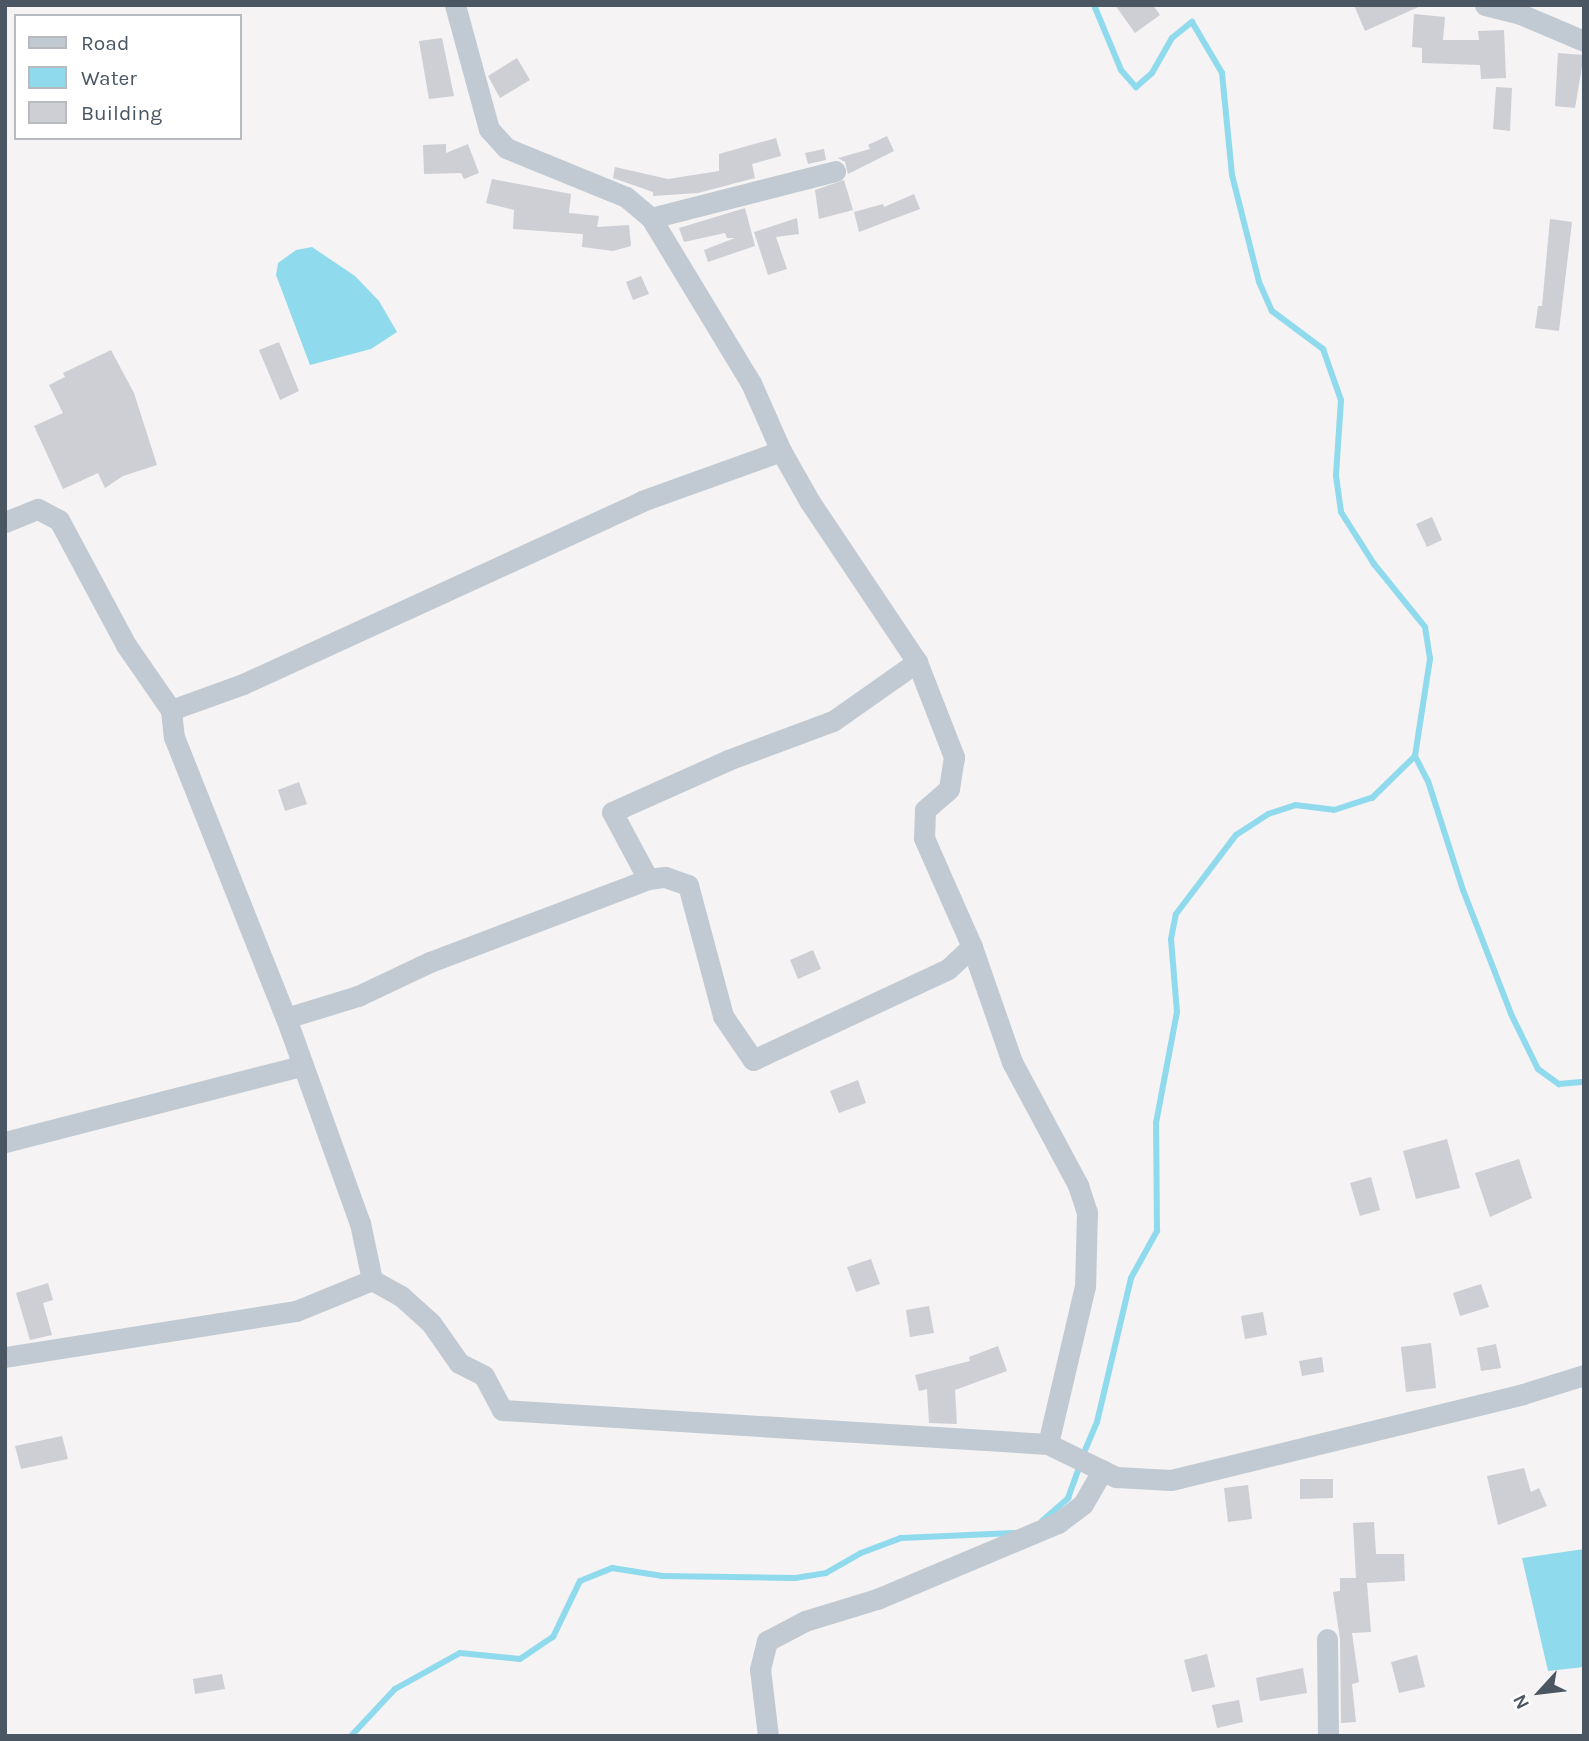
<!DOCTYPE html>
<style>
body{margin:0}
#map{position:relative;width:1589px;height:1741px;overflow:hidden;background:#f5f3f3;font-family:Karla,sans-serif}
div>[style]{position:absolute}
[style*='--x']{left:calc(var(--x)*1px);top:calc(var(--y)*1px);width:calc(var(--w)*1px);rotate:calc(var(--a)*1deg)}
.water>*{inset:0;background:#90daee}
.stream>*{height:6px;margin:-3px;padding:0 3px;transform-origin:3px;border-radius:3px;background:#90daee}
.building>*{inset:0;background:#cdcfd5}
.street>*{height:21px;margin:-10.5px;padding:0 10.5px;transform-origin:10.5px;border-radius:10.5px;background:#c1cad2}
span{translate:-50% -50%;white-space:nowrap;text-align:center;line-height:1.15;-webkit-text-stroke:6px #fff;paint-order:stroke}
.frame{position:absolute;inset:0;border:7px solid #4a5661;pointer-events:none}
.legend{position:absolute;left:14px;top:14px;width:228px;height:126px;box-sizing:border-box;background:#fff;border:2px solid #b7bbc0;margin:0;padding:9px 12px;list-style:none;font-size:21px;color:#4a5661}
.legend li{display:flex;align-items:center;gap:14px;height:35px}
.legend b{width:35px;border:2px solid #b7bbc0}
.north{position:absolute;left:1505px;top:1657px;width:70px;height:70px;-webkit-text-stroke:5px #fff;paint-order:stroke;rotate:243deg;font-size:19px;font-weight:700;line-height:28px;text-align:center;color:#4a5661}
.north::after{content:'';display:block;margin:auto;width:24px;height:32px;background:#4a5661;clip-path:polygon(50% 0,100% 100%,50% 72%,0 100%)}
</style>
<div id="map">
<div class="water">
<i style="clip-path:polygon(312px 247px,355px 276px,379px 301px,397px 332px,371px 349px,310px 365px,276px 275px,278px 263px,296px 250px)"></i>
<i style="clip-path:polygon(1584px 1549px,1584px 1667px,1548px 1671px,1522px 1558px)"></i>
</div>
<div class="stream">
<i style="--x:1094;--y:5;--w:70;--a:67.4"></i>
<i style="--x:1121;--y:70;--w:23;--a:49"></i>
<i style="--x:1136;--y:87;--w:21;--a:-41"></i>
<i style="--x:1152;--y:73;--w:40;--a:-60.3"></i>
<i style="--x:1172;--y:38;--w:26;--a:-39"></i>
<i style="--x:1192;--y:22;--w:59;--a:59.5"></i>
<i style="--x:1222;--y:73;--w:102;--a:84.4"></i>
<i style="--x:1232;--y:175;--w:110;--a:75.8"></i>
<i style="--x:1259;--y:282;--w:32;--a:66"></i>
<i style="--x:1272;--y:311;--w:64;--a:36.7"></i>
<i style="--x:1323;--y:349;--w:54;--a:70.6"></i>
<i style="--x:1341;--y:400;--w:76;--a:93.8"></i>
<i style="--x:1336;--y:476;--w:36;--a:82"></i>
<i style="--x:1341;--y:512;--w:62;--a:57.6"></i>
<i style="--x:1374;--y:564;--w:81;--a:51"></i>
<i style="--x:1425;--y:627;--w:32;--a:81"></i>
<i style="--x:1430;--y:659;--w:98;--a:98.8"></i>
<i style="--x:1415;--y:756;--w:28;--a:63"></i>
<i style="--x:1428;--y:781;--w:114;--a:72.2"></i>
<i style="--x:1463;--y:890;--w:133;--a:68.8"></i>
<i style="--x:1511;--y:1014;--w:61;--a:63.9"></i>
<i style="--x:1538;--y:1069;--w:26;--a:36"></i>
<i style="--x:1559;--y:1084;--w:25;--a:-5"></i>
<i style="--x:1083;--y:1455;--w:36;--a:-67"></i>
<i style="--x:1097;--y:1422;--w:148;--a:-76.7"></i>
<i style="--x:1131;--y:1278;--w:54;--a:-61"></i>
<i style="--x:1157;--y:1231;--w:108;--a:-90.5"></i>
<i style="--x:1156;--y:1123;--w:113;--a:-79.3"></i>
<i style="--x:1177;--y:1012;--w:73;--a:-94.7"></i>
<i style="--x:1171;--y:939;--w:25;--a:-79"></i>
<i style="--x:1176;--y:914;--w:99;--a:-52.8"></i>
<i style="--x:1236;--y:835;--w:38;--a:-33"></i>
<i style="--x:1268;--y:814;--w:28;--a:-18"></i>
<i style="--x:1295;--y:805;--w:39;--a:7"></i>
<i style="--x:1334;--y:810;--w:40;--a:-18"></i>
<i style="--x:1372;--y:798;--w:60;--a:-44.3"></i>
<i style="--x:1042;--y:1521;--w:35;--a:-41"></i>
<i style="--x:1068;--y:1498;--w:35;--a:-70"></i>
<i style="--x:351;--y:1736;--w:64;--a:-46.9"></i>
<i style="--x:395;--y:1689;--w:74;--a:-29"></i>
<i style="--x:460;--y:1653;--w:60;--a:5.7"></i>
<i style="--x:520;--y:1659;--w:40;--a:-34"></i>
<i style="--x:553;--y:1637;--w:62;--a:-64.3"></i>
<i style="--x:580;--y:1581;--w:35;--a:-22"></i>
<i style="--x:612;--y:1568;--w:51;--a:9.1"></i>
<i style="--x:662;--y:1576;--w:133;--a:0.9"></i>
<i style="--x:795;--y:1578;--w:31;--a:-9"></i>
<i style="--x:826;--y:1573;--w:40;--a:-29.7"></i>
<i style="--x:861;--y:1553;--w:43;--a:-20.6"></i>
<i style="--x:901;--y:1538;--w:113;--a:-2.5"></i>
</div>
<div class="building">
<i style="clip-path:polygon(1115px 5px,1153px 5px,1160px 15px,1135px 33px)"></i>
<i style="clip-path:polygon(1354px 5px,1423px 5px,1365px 31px)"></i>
<i style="clip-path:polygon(1414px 14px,1445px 17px,1443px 40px,1479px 40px,1478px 31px,1504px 30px,1506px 78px,1481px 79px,1480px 65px,1422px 63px,1422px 48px,1412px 47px)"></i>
<i style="clip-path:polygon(442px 38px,454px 96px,429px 99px,419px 41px)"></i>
<i style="clip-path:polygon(1558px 53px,1584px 55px,1575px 108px,1555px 106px)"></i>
<i style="clip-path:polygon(517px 58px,530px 80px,500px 98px,488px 76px)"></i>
<i style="clip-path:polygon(1496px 87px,1512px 88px,1510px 131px,1493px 129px)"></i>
<i style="clip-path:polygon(887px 136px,894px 151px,848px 174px,845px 162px,838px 158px,870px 149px,868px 145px)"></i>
<i style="clip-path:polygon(776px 138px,781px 156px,752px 164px,755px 178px,698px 193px,653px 196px,653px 192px,613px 178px,615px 167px,668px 179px,719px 171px,719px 154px)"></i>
<i style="clip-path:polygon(446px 144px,446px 153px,468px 144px,479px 173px,464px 179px,461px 173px,424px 174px,423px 145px)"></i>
<i style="clip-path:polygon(824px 149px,826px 160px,808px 164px,805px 153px)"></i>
<i style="clip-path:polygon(492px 179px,571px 194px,569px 213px,599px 216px,597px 227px,629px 225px,631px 246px,613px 251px,582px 247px,583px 234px,513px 229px,514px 210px,486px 203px)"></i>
<i style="clip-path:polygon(844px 180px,853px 210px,819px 219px,815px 190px)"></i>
<i style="clip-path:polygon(914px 194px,920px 209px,859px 232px,854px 212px,883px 204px,884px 207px)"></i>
<i style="clip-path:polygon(745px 208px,755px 246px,708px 262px,704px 250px,735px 238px,727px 238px,725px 233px,684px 242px,679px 228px)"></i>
<i style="clip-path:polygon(797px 218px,799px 234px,776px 237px,787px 269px,768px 275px,754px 232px)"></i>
<i style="clip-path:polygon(1550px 219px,1572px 222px,1559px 331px,1535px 328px,1538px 306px,1542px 306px)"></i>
<i style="clip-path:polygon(641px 276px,649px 294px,633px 300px,626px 282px)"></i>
<i style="clip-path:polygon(279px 342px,299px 391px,280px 400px,259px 350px)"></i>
<i style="clip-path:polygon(111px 350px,134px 393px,157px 465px,123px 476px,105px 488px,98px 473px,63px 489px,34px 426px,63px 413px,49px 385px,65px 377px,63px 373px)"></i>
<i style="clip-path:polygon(1432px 517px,1442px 540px,1427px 547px,1416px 524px)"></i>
<i style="clip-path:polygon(299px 782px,307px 804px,285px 811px,278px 790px)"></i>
<i style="clip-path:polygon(813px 950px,821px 969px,798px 979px,790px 960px)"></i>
<i style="clip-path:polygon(858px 1080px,866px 1103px,839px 1113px,830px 1091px)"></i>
<i style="clip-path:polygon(1447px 1139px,1460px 1188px,1416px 1199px,1403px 1151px)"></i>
<i style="clip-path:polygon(1519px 1159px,1532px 1198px,1490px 1217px,1475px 1173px)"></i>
<i style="clip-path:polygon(1371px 1177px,1380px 1210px,1360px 1216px,1350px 1183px)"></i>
<i style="clip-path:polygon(871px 1259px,880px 1284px,856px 1292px,847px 1267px)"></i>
<i style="clip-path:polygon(48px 1283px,53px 1300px,43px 1303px,52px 1335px,30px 1340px,16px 1293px)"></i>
<i style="clip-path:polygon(1481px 1284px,1489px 1307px,1460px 1316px,1453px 1293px)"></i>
<i style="clip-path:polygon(929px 1306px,934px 1333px,910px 1337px,906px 1310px)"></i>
<i style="clip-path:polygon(1263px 1312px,1267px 1335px,1245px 1339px,1241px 1316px)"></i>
<i style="clip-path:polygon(1431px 1343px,1436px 1388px,1406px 1392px,1401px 1347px)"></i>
<i style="clip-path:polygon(1496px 1344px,1501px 1368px,1481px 1371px,1477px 1348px)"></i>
<i style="clip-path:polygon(998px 1346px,1007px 1371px,955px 1390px,957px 1424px,929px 1423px,927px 1389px,919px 1391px,915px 1375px,970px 1361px,969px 1357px)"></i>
<i style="clip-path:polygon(1322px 1357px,1324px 1372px,1302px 1376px,1299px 1361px)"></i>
<i style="clip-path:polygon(62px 1436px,68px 1459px,21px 1469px,15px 1446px)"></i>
<i style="clip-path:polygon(1524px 1468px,1531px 1492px,1539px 1488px,1547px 1506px,1498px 1525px,1487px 1476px)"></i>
<i style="clip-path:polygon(1300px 1479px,1333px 1479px,1333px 1498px,1300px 1499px)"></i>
<i style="clip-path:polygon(1248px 1485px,1252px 1519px,1228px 1522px,1224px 1488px)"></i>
<i style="clip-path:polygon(1374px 1522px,1376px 1554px,1404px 1554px,1405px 1581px,1367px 1583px,1371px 1632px,1352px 1633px,1359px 1682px,1352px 1684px,1356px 1722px,1341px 1723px,1340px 1639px,1333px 1592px,1340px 1591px,1340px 1578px,1356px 1578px,1353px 1523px)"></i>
<i style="clip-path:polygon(1207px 1654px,1215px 1687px,1192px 1692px,1184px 1660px)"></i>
<i style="clip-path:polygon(1417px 1655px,1425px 1687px,1399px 1693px,1391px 1662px)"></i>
<i style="clip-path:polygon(1303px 1668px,1307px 1693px,1260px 1701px,1256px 1678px)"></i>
<i style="clip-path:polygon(222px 1674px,225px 1689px,195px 1694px,193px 1679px)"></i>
<i style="clip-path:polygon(1239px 1700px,1243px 1722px,1217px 1728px,1212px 1705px)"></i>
</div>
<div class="street">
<i style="--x:455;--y:5;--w:129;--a:74.7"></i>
<i style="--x:489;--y:129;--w:25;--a:48"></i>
<i style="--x:506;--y:148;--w:130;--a:22.2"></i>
<i style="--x:626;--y:197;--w:33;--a:40"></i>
<i style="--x:651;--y:218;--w:193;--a:58.8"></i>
<i style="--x:751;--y:383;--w:74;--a:66.2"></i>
<i style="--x:781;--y:451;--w:59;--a:60.4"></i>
<i style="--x:810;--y:502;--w:192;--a:56.2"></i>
<i style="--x:917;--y:662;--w:102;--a:68.7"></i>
<i style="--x:954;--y:757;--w:32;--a:99"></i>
<i style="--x:949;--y:789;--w:32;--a:139"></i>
<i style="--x:925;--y:810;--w:28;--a:92"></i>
<i style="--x:924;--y:838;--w:119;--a:66.2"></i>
<i style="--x:972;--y:947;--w:122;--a:70.8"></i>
<i style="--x:1012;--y:1062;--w:140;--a:61.8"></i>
<i style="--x:1078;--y:1185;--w:28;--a:72"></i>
<i style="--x:1087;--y:1212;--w:74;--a:91.5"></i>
<i style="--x:1085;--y:1286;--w:162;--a:103.2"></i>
<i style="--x:1048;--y:1444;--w:76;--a:25.9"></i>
<i style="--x:1116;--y:1477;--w:55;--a:3.1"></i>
<i style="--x:1171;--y:1480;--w:362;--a:-13.7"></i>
<i style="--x:1523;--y:1394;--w:64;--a:-17.3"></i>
<i style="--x:1485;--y:5;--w:34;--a:14"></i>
<i style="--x:1518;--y:13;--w:72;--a:23"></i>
<i style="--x:651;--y:218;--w:190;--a:-14.3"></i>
<i style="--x:5;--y:522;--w:35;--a:-22"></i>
<i style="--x:38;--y:509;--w:24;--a:28"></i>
<i style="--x:59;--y:520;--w:142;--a:61.8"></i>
<i style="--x:126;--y:645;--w:79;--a:55.3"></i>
<i style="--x:171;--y:710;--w:27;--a:84"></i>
<i style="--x:174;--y:737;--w:302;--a:68.3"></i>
<i style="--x:286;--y:1018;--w:218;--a:70.2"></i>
<i style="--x:360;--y:1223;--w:58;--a:78.1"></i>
<i style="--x:171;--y:710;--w:77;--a:-19.9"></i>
<i style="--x:243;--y:684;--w:439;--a:-24.6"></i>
<i style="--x:642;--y:501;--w:148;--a:-19.8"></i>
<i style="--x:648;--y:879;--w:17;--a:-7"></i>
<i style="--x:665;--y:877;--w:24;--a:19"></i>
<i style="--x:688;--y:885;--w:136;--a:75"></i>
<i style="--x:723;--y:1016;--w:53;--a:55.7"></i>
<i style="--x:753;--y:1060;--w:215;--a:-25"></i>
<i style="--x:948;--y:969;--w:33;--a:-43"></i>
<i style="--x:286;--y:1018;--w:75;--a:-17"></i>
<i style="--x:358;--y:996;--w:80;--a:-25.3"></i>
<i style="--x:430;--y:962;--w:233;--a:-20.8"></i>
<i style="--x:648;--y:879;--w:76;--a:-118.2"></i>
<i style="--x:612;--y:812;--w:127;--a:-24.1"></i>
<i style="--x:728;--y:760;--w:112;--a:-20.4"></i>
<i style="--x:833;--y:721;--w:103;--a:-35.1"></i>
<i style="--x:5;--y:1142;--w:307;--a:-14.4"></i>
<i style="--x:5;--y:1357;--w:295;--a:-9"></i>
<i style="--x:296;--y:1311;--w:82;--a:-22.2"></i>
<i style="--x:372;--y:1280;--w:33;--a:29"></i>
<i style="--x:401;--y:1296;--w:40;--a:42"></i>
<i style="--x:431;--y:1323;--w:49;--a:55"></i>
<i style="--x:459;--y:1363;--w:28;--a:27"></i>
<i style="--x:484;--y:1376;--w:38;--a:62"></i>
<i style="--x:502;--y:1410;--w:547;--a:3.56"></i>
<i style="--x:1327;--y:1639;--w:97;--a:89.4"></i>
<i style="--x:768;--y:1736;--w:67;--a:-96.8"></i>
<i style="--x:760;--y:1669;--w:29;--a:-76"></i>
<i style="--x:767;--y:1641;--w:43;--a:-27.8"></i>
<i style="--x:805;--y:1621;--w:75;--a:-17"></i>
<i style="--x:877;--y:1599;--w:196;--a:-22.8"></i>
<i style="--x:1058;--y:1523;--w:31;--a:-37"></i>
<i style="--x:1083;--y:1504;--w:39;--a:-60"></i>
</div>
<div class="frame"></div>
<ul class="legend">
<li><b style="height:9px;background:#c1cad2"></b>Road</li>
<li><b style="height:19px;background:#90daee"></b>Water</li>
<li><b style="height:19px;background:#cdcfd5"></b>Building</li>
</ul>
<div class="north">N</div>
</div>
